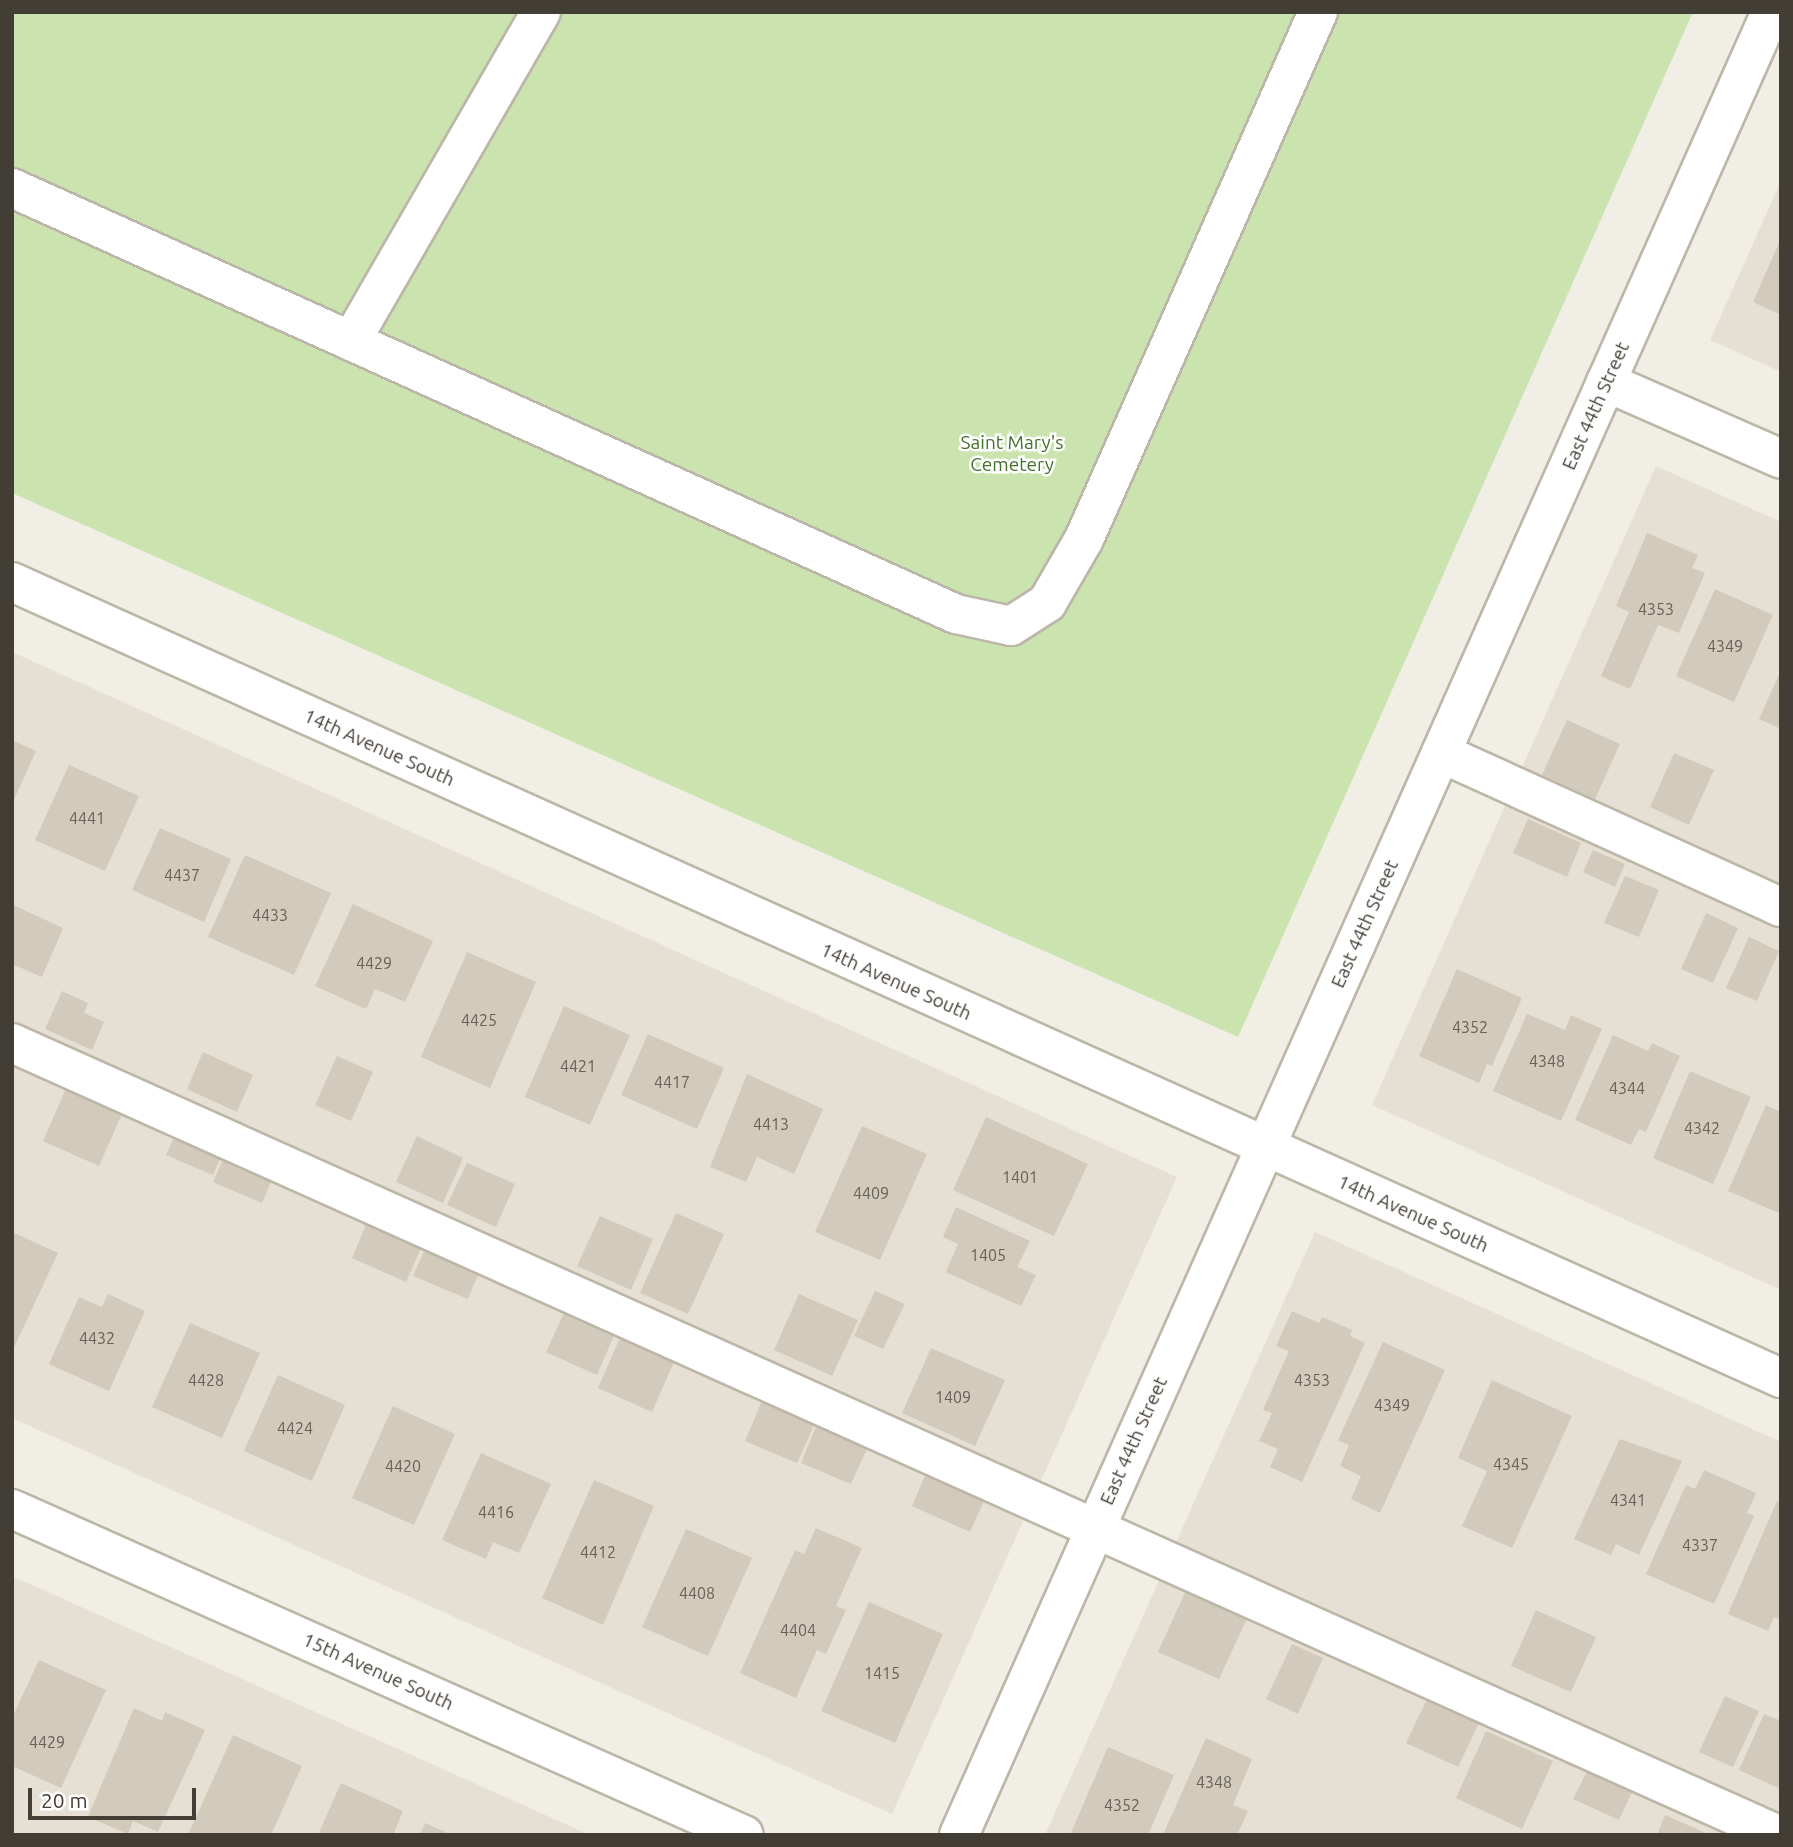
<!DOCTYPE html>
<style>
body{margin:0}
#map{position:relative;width:1793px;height:1847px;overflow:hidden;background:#f1eee5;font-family:Ubuntu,sans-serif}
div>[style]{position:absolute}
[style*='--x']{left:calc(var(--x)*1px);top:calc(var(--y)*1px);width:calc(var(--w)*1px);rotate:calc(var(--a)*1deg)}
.residential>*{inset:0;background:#e5e0d3}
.green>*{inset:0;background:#cbe4af}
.building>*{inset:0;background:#d2cabb}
.roads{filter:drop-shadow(2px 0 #bcb6a8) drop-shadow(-2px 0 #bcb6a8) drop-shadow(0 2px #bcb6a8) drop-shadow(0 -2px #bcb6a8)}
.minor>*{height:38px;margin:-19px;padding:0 19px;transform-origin:19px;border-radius:19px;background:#fff}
span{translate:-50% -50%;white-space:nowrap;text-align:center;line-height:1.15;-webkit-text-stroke:5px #fff;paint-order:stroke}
.number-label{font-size:16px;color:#676156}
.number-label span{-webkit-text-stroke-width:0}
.street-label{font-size:19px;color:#433e35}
.park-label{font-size:19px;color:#44722b}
.frame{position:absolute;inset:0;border:14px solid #433e35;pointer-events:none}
.scale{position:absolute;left:28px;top:1788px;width:168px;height:32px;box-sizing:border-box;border:4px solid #433e35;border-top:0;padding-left:9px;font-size:21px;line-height:24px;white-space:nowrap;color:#433e35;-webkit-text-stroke:5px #fff;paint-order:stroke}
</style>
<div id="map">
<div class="residential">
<i style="clip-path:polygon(1781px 181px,1781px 372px,1710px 340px)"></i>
<i style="clip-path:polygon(1656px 466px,1781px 522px,1781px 1290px,1372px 1105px)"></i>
<i style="clip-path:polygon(12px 652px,1177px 1177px,892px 1814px,12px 1418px)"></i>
<i style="clip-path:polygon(1315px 1232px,1781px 1442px,1781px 1835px,1045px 1835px)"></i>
<i style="clip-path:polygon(12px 1576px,590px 1835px,12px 1835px)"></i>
</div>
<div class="green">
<i style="clip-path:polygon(12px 12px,1693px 12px,1238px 1037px,12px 493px)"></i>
</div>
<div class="building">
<i style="clip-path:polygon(1781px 238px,1781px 315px,1753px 302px)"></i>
<i style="clip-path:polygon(1647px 533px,1698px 555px,1692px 568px,1705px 573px,1679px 633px,1658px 625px,1630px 689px,1601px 676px,1629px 612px,1616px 606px)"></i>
<i style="clip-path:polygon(1715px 589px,1773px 615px,1734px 702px,1676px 676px)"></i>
<i style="clip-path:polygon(1781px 670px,1781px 729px,1759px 719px)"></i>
<i style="clip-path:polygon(1567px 720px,1620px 744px,1595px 799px,1542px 775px)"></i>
<i style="clip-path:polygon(12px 740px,36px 751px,12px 804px)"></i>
<i style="clip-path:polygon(1674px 753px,1714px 770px,1689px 825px,1650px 807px)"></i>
<i style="clip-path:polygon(69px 765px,139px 796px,105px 871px,35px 840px)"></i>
<i style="clip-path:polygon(1528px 819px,1581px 843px,1567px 877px,1513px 853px)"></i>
<i style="clip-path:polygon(160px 828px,231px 859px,204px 922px,132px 890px)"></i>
<i style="clip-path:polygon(1593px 850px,1625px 864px,1615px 887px,1583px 872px)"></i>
<i style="clip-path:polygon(245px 855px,331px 893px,294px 975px,208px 937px)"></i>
<i style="clip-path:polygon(1625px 876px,1659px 890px,1639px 937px,1604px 923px)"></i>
<i style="clip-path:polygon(353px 904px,433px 941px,405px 1002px,375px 989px,366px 1009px,315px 986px)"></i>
<i style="clip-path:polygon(13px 905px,63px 928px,42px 977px,12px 964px)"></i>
<i style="clip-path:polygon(1706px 913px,1738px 928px,1713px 983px,1681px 969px)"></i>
<i style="clip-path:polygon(1749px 937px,1779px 951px,1757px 1001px,1726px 988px)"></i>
<i style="clip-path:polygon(467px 952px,536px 982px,490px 1088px,421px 1057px)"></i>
<i style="clip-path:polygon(1457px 969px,1522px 998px,1492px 1066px,1487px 1064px,1479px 1083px,1419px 1056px)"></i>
<i style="clip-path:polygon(62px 991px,88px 1003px,84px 1013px,104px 1022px,92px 1050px,45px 1029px)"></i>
<i style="clip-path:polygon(564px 1006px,630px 1035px,590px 1125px,525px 1097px)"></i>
<i style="clip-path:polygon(1527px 1014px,1565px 1030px,1571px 1015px,1602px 1029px,1561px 1121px,1493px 1091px)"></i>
<i style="clip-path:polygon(648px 1034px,724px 1068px,697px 1129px,621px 1095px)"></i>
<i style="clip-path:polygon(1613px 1035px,1648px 1051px,1652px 1043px,1680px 1056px,1646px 1132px,1639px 1129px,1631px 1145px,1575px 1120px)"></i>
<i style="clip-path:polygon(203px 1052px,253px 1075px,237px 1112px,187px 1089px)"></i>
<i style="clip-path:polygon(337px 1056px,373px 1072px,351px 1121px,315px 1105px)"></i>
<i style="clip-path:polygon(1690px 1071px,1751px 1097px,1713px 1184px,1653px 1158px)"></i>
<i style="clip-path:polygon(747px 1074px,823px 1109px,794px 1174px,757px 1157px,746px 1182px,710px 1167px)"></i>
<i style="clip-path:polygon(71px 1077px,127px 1102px,99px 1166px,43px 1141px)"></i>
<i style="clip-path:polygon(1766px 1105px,1781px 1112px,1781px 1214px,1728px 1191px)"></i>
<i style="clip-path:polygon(986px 1117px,1088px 1164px,1054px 1236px,953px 1190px)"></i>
<i style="clip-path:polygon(181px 1123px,227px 1143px,213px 1175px,166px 1155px)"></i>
<i style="clip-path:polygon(862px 1126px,927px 1154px,880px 1260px,815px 1232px)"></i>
<i style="clip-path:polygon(417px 1136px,463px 1158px,443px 1203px,396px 1182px)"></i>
<i style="clip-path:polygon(229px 1146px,277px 1167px,262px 1203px,213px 1182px)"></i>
<i style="clip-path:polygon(467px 1163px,515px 1184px,496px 1227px,447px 1205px)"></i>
<i style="clip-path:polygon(956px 1207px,1030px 1241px,1017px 1267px,1036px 1275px,1021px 1306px,946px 1272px,958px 1244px,943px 1237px)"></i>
<i style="clip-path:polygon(371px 1213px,426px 1237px,406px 1282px,352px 1258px)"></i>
<i style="clip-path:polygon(676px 1213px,724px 1234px,688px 1314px,640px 1293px)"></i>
<i style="clip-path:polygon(600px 1216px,653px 1239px,631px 1290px,577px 1266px)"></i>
<i style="clip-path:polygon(12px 1232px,58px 1253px,12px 1352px)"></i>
<i style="clip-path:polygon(429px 1240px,483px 1263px,468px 1299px,413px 1276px)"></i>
<i style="clip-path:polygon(875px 1291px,905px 1304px,883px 1349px,854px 1336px)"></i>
<i style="clip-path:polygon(108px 1294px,145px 1311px,109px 1391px,49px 1364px,79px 1297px,102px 1307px)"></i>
<i style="clip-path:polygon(799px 1294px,858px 1320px,832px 1376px,774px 1350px)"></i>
<i style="clip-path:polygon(569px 1302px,619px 1324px,597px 1375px,546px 1352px)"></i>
<i style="clip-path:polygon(1292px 1311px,1319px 1323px,1322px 1317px,1352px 1330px,1350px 1336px,1365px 1343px,1302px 1482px,1270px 1467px,1278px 1449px,1259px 1441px,1272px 1413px,1263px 1410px,1289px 1351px,1276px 1346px)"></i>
<i style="clip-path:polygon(190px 1323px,260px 1353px,222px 1438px,152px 1407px)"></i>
<i style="clip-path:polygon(623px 1331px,677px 1355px,652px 1412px,598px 1388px)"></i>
<i style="clip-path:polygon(1383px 1342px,1445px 1370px,1380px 1513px,1351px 1499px,1361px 1476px,1340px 1466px,1349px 1445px,1338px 1440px)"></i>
<i style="clip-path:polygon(931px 1348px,1005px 1380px,975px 1446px,902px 1413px)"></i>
<i style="clip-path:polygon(278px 1375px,345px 1405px,312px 1481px,244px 1451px)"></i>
<i style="clip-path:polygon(1492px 1380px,1572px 1416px,1512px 1548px,1462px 1526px,1487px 1471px,1458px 1458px)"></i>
<i style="clip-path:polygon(766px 1391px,819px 1414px,797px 1463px,745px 1441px)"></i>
<i style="clip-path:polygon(393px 1406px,455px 1434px,414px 1525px,352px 1498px)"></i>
<i style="clip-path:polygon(821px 1415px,872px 1438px,851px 1484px,801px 1463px)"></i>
<i style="clip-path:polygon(1620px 1439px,1682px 1461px,1639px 1555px,1616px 1544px,1611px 1555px,1574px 1539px)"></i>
<i style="clip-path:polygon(481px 1453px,551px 1484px,519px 1553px,493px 1542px,486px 1559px,442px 1540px)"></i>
<i style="clip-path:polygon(930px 1464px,989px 1490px,970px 1532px,912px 1506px)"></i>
<i style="clip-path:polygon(1704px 1470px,1756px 1493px,1747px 1513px,1754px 1516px,1714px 1604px,1646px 1574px,1686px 1485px,1695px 1489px)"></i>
<i style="clip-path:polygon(594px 1480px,654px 1506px,603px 1625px,542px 1598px)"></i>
<i style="clip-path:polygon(1777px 1501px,1781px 1503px,1781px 1620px,1774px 1617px,1768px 1631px,1728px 1614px)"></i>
<i style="clip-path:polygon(816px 1528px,862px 1548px,836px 1606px,846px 1610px,826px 1654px,817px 1650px,796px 1698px,740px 1673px,795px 1550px,804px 1554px)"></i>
<i style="clip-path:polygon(686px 1529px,752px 1558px,708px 1656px,642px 1627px)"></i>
<i style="clip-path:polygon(1188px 1586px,1249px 1614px,1219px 1679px,1158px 1652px)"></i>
<i style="clip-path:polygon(869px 1602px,943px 1634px,895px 1743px,821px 1711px)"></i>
<i style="clip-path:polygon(1536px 1610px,1596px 1637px,1571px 1692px,1511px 1666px)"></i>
<i style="clip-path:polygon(1292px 1644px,1323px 1658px,1298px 1714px,1266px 1699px)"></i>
<i style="clip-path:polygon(39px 1660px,106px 1690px,61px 1788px,12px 1766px,12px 1718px)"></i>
<i style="clip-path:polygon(1430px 1693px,1482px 1717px,1458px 1767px,1406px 1743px)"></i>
<i style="clip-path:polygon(1725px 1696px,1759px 1711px,1733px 1767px,1699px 1752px)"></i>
<i style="clip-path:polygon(134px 1708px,162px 1721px,165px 1712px,205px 1730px,158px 1832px,133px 1821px,128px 1834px,88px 1817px)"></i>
<i style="clip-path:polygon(1764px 1714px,1781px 1721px,1781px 1789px,1739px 1770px)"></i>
<i style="clip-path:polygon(1486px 1731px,1553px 1761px,1522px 1829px,1456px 1798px)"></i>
<i style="clip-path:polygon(233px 1735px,302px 1766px,271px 1835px,188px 1835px)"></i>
<i style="clip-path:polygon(1206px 1738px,1252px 1759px,1233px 1805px,1248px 1811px,1237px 1835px,1163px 1835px)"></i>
<i style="clip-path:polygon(1108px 1747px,1174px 1775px,1148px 1835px,1070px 1835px)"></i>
<i style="clip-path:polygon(1591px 1763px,1636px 1783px,1619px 1820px,1573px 1799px)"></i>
<i style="clip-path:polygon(341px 1783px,403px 1811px,393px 1835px,318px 1835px)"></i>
<i style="clip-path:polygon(1665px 1815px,1706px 1833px,1705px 1835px,1657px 1835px)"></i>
<i style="clip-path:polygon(425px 1823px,452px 1835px,420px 1835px)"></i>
</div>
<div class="roads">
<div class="minor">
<i style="--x:12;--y:188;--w:1036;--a:24.29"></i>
<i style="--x:956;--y:614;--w:56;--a:12.3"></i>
<i style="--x:1011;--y:626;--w:43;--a:-32.6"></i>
<i style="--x:1047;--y:603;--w:74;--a:-60"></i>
<i style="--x:1084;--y:539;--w:577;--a:-66.06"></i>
<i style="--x:351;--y:341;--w:380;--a:-60"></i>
<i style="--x:1606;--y:382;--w:191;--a:23.7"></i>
<i style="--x:12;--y:582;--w:1940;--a:24.23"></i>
<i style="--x:1441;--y:753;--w:373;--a:24.4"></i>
<i style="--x:12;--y:1043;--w:1935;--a:24.15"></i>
<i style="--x:12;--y:1509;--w:801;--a:24.01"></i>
<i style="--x:959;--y:1835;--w:1996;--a:-65.99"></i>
</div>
</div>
<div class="number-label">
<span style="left:1656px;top:609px">4353</span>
<span style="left:1725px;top:646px">4349</span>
<span style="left:87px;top:818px">4441</span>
<span style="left:182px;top:875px">4437</span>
<span style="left:270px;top:915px">4433</span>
<span style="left:374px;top:963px">4429</span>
<span style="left:479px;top:1020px">4425</span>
<span style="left:1470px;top:1027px">4352</span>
<span style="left:1547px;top:1061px">4348</span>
<span style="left:578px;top:1066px">4421</span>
<span style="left:672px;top:1082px">4417</span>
<span style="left:1627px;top:1088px">4344</span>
<span style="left:771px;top:1124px">4413</span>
<span style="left:1702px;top:1128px">4342</span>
<span style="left:1020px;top:1177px">1401</span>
<span style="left:871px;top:1193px">4409</span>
<span style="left:988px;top:1255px">1405</span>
<span style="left:97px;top:1338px">4432</span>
<span style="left:206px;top:1380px">4428</span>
<span style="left:1312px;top:1380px">4353</span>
<span style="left:953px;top:1397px">1409</span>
<span style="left:1392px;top:1405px">4349</span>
<span style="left:295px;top:1428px">4424</span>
<span style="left:1511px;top:1464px">4345</span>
<span style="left:403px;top:1466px">4420</span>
<span style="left:1628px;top:1500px">4341</span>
<span style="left:496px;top:1512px">4416</span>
<span style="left:1700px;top:1545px">4337</span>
<span style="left:598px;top:1552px">4412</span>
<span style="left:697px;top:1593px">4408</span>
<span style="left:798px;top:1630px">4404</span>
<span style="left:882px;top:1673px">1415</span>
<span style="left:47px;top:1742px">4429</span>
<span style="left:1214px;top:1782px">4348</span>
<span style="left:1122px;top:1805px">4352</span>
</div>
<div class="street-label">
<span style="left:1596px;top:406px;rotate:-66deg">East 44th Street</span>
<span style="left:379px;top:748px;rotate:24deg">14th Avenue South</span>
<span style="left:1365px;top:924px;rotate:-66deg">East 44th Street</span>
<span style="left:896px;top:982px;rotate:24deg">14th Avenue South</span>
<span style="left:1413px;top:1214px;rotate:24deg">14th Avenue South</span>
<span style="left:1134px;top:1441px;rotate:-66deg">East 44th Street</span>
<span style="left:378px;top:1672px;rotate:24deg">15th Avenue South</span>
</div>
<div class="park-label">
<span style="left:1012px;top:454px">Saint Mary's<br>Cemetery</span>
</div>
<div class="frame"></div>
<div class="scale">20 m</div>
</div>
